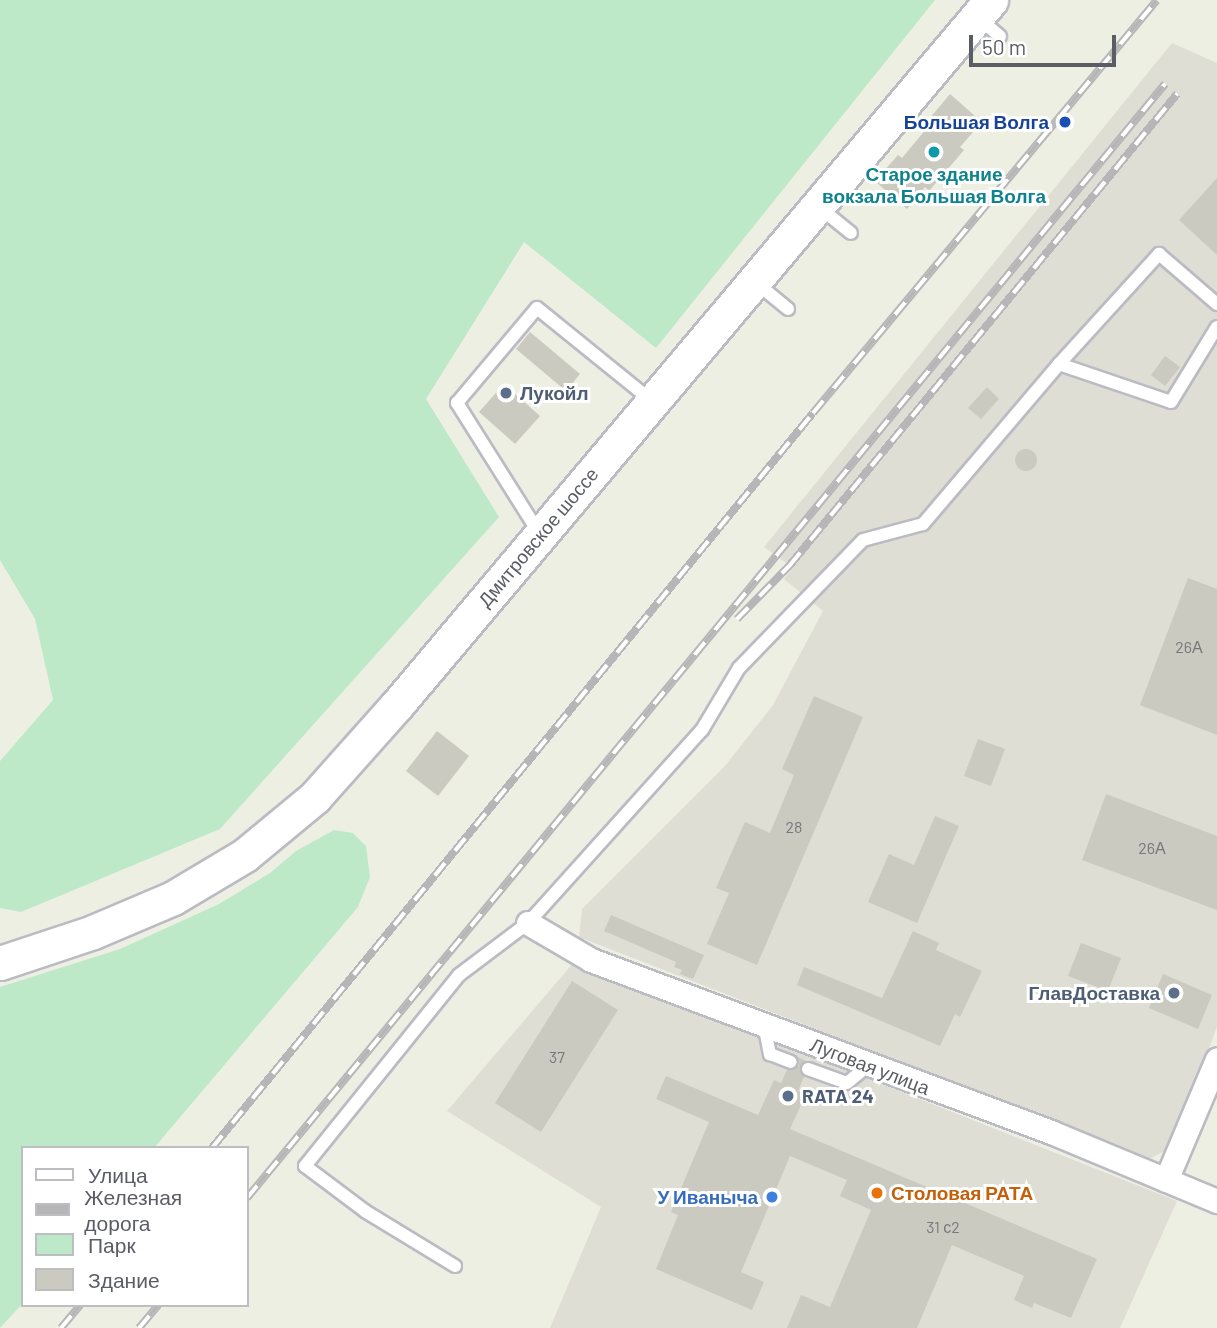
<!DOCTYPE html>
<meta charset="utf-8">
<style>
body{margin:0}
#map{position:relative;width:1217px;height:1328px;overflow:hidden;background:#eeefe3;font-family:Barlow,sans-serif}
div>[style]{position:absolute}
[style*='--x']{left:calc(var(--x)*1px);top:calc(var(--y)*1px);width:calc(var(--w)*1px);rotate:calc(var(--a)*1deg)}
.industrial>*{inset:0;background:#deded5}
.green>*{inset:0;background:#bde9c9}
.building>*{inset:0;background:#cacac0}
.round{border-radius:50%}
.roads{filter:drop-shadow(2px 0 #bbbbc3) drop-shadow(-2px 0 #bbbbc3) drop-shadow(0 2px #bbbbc3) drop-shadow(0 -2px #bbbbc3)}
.service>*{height:12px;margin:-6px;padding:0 6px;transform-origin:6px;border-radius:6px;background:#fff}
.minor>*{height:23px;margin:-11.5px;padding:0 11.5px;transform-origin:11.5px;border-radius:11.5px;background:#fff}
.secondary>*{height:33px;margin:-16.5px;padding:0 16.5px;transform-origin:16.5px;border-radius:16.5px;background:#fff}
.rail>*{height:8px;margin-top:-4px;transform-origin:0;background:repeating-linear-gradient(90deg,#fff 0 16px,#b6b6b8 0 32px);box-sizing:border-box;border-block:2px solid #b6b6b8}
.dots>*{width:19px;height:19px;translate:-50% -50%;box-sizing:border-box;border:4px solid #fff;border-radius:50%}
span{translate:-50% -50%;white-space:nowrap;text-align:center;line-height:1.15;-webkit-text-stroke:6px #fff;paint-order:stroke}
.number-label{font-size:16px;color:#77787c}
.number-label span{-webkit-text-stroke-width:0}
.transit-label{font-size:19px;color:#164399;font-weight:700}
.right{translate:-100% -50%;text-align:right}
.culture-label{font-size:19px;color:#0d838f;font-weight:700}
.service-label{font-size:19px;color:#4e5e75;font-weight:700}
.left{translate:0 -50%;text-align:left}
.street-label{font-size:19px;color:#5b5d65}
.food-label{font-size:19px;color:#c56008;font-weight:700}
.shop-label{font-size:19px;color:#366cbe;font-weight:700}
.legend{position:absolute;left:21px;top:1146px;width:228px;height:161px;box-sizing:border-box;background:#fff;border:2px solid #bdbec1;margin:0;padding:9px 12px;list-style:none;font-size:21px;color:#5b5d65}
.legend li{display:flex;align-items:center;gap:14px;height:35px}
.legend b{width:35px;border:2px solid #bdbec1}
.scale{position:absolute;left:969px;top:35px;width:147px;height:32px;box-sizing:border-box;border:4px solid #5b5d65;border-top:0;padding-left:9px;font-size:21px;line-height:24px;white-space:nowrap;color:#5b5d65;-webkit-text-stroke:5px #fff;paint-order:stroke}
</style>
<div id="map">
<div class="industrial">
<i style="clip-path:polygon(1172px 43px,1217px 63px,1217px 1027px,1171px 1148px,1149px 1159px,579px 937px,582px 909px,725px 766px,773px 705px,823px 611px,784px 579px,793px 568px,764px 547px)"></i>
<i style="clip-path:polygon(574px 962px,1177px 1201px,1120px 1328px,550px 1328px,601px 1207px,447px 1111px)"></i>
</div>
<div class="green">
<i style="clip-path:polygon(0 0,935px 0,656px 348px,524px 242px,426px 399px,499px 517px,220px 829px,21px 912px,0 908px,0 761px,53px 700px,35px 619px,0 560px)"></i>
<i style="clip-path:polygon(334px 830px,353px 833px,366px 846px,370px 877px,358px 907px,154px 1148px,23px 1148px,23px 1303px,0 1328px,0 987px,120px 949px,219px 904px,270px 873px,296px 851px)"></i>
</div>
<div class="building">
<i style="clip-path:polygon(950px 94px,982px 122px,960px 147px,964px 150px,929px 191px,925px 187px,907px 209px,875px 181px,898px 155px,902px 158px,927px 128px,924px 125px)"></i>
<i style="clip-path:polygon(1217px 178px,1217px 255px,1179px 220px)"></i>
<i style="clip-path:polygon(530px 332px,580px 374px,566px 391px,516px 349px)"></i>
<i style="clip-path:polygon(1165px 356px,1180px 367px,1165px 386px,1151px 375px)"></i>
<i style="clip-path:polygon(504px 384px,540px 416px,515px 444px,479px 412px)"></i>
<i style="clip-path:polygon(987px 387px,999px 399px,981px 419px,968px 408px)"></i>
<i class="round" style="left:1015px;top:449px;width:22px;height:22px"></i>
<i style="clip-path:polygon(1188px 578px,1217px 589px,1217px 735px,1140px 705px)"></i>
<i style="clip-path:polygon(814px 696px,863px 717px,757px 965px,707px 944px,729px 893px,716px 888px,745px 822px,770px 833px,794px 775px,782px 769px)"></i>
<i style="clip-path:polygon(437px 731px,469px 756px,438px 796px,406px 771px)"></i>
<i style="clip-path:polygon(978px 739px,1005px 749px,991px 786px,964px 776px)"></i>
<i style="clip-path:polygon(1106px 794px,1217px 836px,1217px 910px,1082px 860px)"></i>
<i style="clip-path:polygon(935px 816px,959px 826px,917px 923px,868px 902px,889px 854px,914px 865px)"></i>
<i style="clip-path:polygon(611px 915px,704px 955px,693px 979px,680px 974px,682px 970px,674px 967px,676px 962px,604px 931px)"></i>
<i style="clip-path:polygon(913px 931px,939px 943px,936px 950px,982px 971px,960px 1017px,955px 1014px,940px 1046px,797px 985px,804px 967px,882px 998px)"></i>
<i style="clip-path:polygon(1081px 943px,1121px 958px,1108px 991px,1068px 976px)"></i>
<i style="clip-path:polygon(1163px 974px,1212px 995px,1198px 1029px,1149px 1008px)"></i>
<i style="clip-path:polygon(572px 981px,618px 1010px,541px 1132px,495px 1103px)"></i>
<i style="clip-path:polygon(798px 1057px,806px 1061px,800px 1067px,804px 1077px,798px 1091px,806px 1094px,790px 1129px,1097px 1259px,1071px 1318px,1034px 1303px,1032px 1308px,1014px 1300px,1024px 1276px,952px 1245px,917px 1328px,787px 1328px,801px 1295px,830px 1307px,871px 1210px,840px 1196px,847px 1180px,790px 1156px,741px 1272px,764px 1282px,752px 1310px,656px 1269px,678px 1215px,671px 1212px,709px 1122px,656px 1099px,666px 1076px,758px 1115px,774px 1080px,781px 1083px,787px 1070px,799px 1066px)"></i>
</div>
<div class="roads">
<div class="service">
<i style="--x:977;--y:17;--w:30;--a:40"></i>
<i style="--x:819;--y:207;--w:41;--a:39.1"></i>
<i style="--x:754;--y:281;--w:44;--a:39.5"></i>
<i style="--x:1059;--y:364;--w:118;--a:18.7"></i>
<i style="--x:1171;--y:402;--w:88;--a:-58.5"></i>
<i style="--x:539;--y:533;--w:154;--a:-122.2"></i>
<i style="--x:457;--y:403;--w:124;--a:-49.9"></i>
<i style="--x:537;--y:308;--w:148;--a:39"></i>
<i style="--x:764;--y:1024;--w:31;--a:79"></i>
<i style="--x:770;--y:1054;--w:22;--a:21"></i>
<i style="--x:808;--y:1069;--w:41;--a:19.7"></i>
<i style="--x:847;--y:1083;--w:26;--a:-40"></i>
<i style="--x:455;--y:1266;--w:105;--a:-148.6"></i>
<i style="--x:365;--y:1211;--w:75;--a:-143.1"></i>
<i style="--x:305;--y:1166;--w:245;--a:-51.1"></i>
<i style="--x:459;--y:975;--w:86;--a:-37"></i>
<i style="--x:528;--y:923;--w:260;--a:-48"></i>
<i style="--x:702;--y:730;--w:72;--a:-59.2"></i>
<i style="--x:739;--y:668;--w:178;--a:-45.9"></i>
<i style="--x:863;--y:540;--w:62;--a:-14.9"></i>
<i style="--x:923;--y:524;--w:210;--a:-49.6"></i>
<i style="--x:1059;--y:364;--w:149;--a:-47.7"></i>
<i style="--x:1159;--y:254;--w:77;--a:40.8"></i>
</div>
<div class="minor">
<i style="--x:528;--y:923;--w:73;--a:30.4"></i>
<i style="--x:591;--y:960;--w:491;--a:20.5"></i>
<i style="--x:1051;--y:1132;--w:180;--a:22.6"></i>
<i style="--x:1166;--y:1180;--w:131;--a:-67.1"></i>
</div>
<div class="secondary">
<i style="--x:0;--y:963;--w:98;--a:-18.4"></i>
<i style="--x:93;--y:932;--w:87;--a:-23"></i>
<i style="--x:173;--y:898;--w:84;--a:-30.8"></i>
<i style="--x:245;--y:855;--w:91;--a:-39.6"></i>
<i style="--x:315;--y:797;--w:123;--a:-48.3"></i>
<i style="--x:397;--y:705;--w:922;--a:-49.88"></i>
</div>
</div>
<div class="rail">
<i style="--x:737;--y:619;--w:76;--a:-45.5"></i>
<i style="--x:790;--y:565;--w:610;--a:-50.59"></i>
<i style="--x:212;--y:1148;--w:949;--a:-50.73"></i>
<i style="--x:813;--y:413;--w:537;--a:-50.21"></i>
<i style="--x:247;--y:1198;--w:1444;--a:-50.51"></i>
<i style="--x:61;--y:1328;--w:30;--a:-50"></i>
<i style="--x:139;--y:1328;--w:30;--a:-50"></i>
</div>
<div class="dots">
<i style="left:1065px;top:122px;background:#1a4fb4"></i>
<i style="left:934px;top:152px;background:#0f9aa8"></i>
<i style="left:506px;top:393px;background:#5c6f8a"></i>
<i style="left:1174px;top:993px;background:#5c6f8a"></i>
<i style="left:788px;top:1096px;background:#5c6f8a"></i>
<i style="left:877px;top:1193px;background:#e8710a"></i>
<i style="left:772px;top:1197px;background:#3f7fe0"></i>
</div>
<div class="number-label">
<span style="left:1189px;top:647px">26А</span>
<span style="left:794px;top:827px">28</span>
<span style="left:1152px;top:848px">26А</span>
<span style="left:557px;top:1057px">37</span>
<span style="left:943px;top:1227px">31 с2</span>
</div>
<div class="transit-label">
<span class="right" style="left:1049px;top:122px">Большая Волга</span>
</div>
<div class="culture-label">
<span style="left:934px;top:185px">Старое здание<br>вокзала Большая Волга</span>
</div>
<div class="service-label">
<span class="left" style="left:520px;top:393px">Лукойл</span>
<span class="right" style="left:1160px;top:993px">ГлавДоставка</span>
<span class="left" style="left:802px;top:1096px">RATA 24</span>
</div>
<div class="street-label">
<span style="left:538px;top:537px;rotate:-50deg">Дмитровское шоссе</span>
<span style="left:870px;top:1066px;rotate:21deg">Луговая улица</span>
</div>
<div class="food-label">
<span class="left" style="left:891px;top:1193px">Столовая РАТА</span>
</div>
<div class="shop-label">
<span class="right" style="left:758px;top:1197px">У Иваныча</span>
</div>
<ul class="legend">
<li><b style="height:9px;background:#fff"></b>Улица</li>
<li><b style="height:9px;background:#b6b6b8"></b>Железная дорога</li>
<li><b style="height:19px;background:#bde9c9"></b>Парк</li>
<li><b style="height:19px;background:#cacac0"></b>Здание</li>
</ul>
<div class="scale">50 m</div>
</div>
